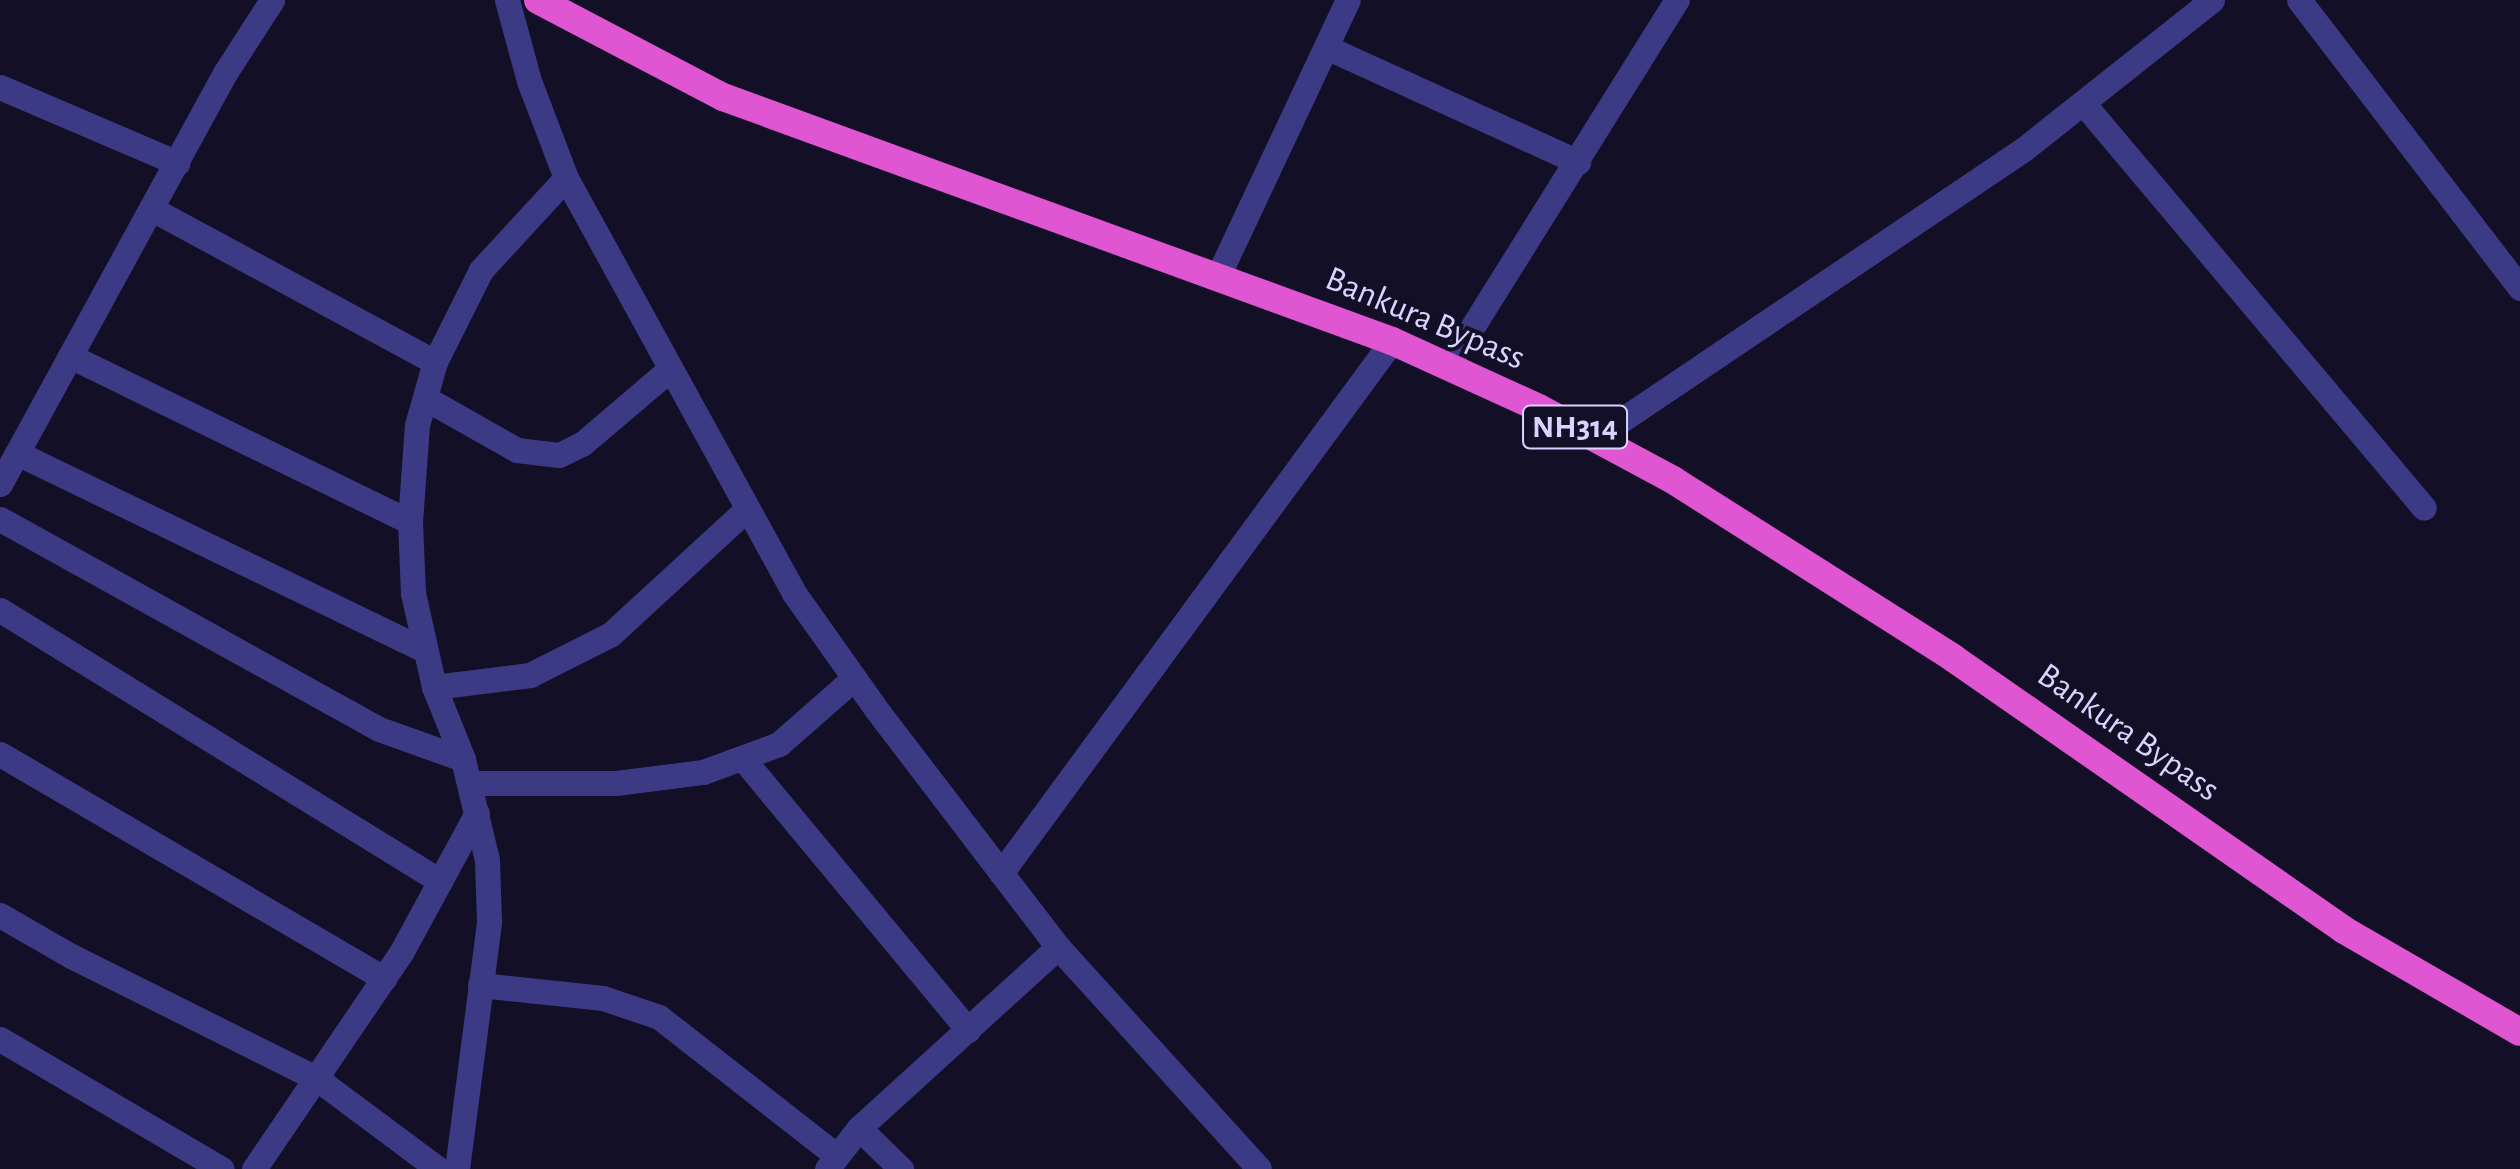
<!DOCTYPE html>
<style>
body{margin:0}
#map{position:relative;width:2520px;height:1169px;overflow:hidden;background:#130f26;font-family:"Alegreya Sans",sans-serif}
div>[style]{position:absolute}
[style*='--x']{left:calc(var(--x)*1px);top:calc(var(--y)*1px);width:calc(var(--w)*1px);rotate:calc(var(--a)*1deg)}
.minor>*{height:25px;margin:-12.5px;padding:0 12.5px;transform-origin:12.5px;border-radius:12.5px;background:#3d3a85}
.tertiary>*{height:25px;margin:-12.5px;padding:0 12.5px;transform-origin:12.5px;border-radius:12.5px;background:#3d3a85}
.trunk>*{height:28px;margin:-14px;padding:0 14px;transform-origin:14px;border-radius:14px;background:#e055d1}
span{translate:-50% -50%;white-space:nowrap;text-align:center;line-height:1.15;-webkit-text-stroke:8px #130f26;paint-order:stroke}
.shield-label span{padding:2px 8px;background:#130f26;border:2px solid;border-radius:8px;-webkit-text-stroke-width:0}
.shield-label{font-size:32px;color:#d9d4ff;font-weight:700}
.street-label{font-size:35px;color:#d9d4ff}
</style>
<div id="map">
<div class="minor">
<i style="--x:2299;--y:0;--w:363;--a:52.5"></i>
<i style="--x:1328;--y:48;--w:275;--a:24.5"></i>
<i style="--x:0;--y:87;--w:193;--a:23.2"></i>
<i style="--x:2083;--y:103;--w:529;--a:49.9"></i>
<i style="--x:152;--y:209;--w:322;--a:28.4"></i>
<i style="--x:1217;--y:278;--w:307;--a:-64.8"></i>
<i style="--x:70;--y:356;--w:378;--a:26"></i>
<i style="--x:1448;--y:366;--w:432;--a:-58"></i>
<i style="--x:425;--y:398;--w:106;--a:29.5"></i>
<i style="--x:517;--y:450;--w:42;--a:6.8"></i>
<i style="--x:559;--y:455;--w:25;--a:-26"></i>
<i style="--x:582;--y:444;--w:114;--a:-40.4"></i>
<i style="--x:1595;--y:438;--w:517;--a:-33.97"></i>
<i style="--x:2024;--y:149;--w:240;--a:-38.4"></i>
<i style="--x:17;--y:453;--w:453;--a:25.8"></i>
<i style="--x:0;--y:484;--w:469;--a:-61.3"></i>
<i style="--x:225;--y:73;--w:87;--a:-57.2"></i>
<i style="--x:0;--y:519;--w:433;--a:29"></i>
<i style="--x:379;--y:729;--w:89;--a:19.7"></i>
<i style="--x:0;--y:610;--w:517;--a:31.63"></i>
<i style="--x:434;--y:687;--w:97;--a:-7.1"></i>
<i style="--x:530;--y:675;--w:91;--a:-26.8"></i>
<i style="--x:611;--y:634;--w:183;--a:-42.6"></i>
<i style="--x:0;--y:754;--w:445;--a:30.3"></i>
<i style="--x:744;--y:760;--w:351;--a:50.3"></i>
<i style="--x:469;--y:783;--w:147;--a:0"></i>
<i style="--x:616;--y:783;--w:88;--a:-7.2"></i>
<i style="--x:703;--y:772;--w:81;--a:-20.2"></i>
<i style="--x:779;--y:744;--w:100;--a:-41.3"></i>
<i style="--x:1001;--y:873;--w:660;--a:-53.69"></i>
<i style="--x:0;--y:915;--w:82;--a:30"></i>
<i style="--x:71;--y:956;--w:274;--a:26.5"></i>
<i style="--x:316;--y:1078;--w:152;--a:36.7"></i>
<i style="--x:480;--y:985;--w:124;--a:6"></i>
<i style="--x:603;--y:998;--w:59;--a:18.7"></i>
<i style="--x:659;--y:1017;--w:226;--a:38"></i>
<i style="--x:0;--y:1039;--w:257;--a:30.4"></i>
<i style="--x:859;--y:1128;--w:59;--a:44.3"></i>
<i style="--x:254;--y:1169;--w:263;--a:-55.8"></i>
<i style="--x:402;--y:951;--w:157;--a:-61.5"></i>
<i style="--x:457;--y:1169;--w:250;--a:-82.6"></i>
<i style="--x:489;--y:921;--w:61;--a:-91.9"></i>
<i style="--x:487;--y:860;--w:104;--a:-103.4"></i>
<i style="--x:463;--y:759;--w:78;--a:-111.9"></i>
<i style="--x:434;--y:687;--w:96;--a:-102.6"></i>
<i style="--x:413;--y:593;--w:71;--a:-92.4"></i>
<i style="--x:410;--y:522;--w:97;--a:-85.9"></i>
<i style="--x:417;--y:425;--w:66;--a:-74.1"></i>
<i style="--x:435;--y:362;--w:103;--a:-63.4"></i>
<i style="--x:481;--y:270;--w:125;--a:-47.3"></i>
<i style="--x:827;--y:1169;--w:52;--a:-52"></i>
<i style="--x:859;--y:1128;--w:269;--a:-42.3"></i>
</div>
<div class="tertiary">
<i style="--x:507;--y:0;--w:84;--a:74.8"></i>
<i style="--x:529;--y:81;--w:104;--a:69.1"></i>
<i style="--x:566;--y:178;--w:474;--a:61.2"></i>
<i style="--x:794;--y:593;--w:142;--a:54.7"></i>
<i style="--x:876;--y:709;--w:300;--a:52.6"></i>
<i style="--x:1058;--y:947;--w:299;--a:47.8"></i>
</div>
<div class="trunk">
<i style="--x:538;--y:0;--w:209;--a:27.7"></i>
<i style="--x:723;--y:97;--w:712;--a:20.04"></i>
<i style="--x:1392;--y:341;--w:162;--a:24.5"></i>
<i style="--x:1539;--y:408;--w:152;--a:28.2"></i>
<i style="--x:1673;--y:480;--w:332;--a:32.4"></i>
<i style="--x:1953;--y:658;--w:476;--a:34.8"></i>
<i style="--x:2344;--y:930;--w:203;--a:30.1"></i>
</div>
<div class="shield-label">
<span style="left:1575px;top:427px">NH314</span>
</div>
<div class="street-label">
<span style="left:1425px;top:319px;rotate:23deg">Bankura Bypass</span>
<span style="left:2128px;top:733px;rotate:35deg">Bankura Bypass</span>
</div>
</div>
